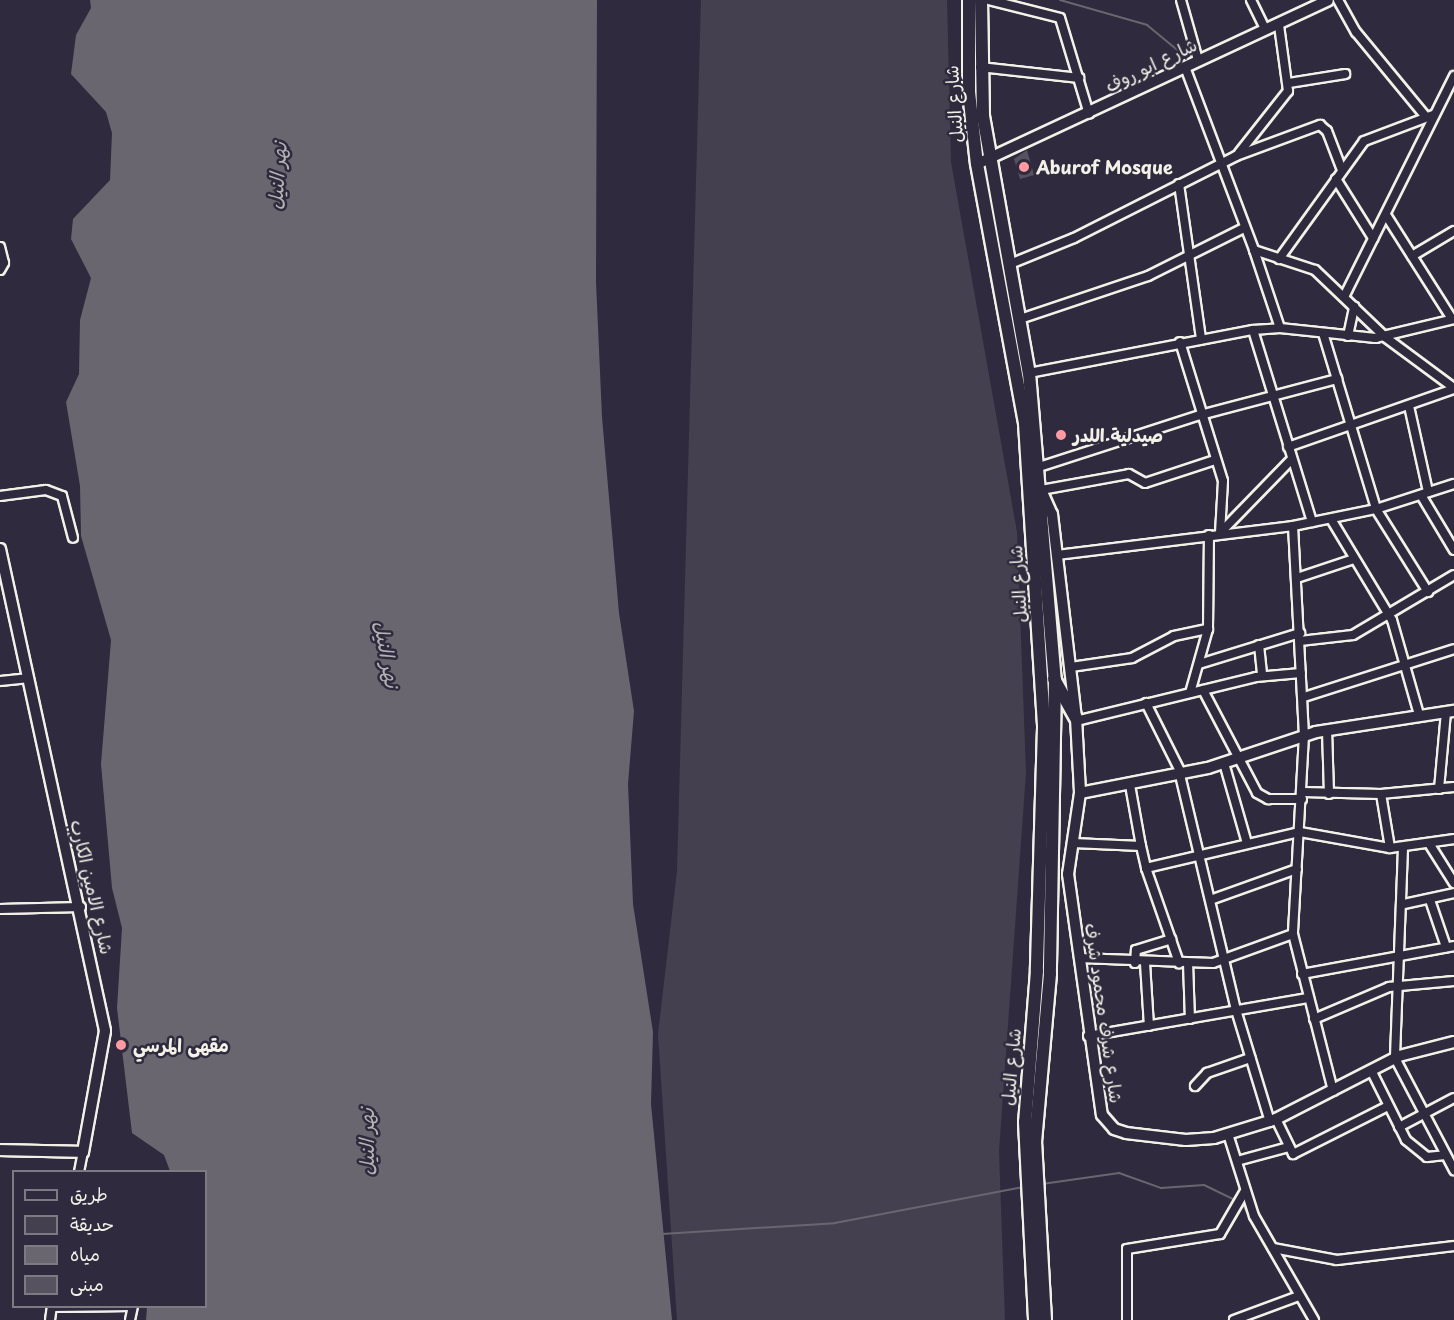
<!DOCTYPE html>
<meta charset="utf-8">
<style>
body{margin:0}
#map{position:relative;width:1454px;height:1320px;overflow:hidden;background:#2f2a3d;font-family:"Playpen Sans","Playpen Sans Arabic",sans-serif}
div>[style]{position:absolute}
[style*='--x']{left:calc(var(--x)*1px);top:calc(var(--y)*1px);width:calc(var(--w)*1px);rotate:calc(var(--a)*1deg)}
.green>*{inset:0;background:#454050}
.water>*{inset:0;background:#6a6670}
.stream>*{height:2px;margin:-1px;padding:0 1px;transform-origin:1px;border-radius:1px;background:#6a6670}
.building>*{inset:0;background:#56525f}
.roads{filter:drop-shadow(2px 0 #f4f1e8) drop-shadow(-2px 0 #f4f1e8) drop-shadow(0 2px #f4f1e8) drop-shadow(0 -2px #f4f1e8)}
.street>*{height:8px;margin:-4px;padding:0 4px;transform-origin:4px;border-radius:4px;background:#2f2a3d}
.secondary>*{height:10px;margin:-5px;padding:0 5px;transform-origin:5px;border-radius:5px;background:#2f2a3d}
.primary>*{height:12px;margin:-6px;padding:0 6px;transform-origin:6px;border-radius:6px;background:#2f2a3d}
.dots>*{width:16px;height:16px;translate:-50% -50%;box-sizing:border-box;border:3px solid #2f2a3d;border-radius:50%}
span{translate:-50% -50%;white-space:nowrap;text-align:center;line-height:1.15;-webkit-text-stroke:5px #2f2a3d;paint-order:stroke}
.street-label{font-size:18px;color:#f4f1e8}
.poi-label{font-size:18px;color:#f4f1e8;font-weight:700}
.left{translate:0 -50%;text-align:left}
.water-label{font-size:20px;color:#b6b2b2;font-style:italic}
.legend{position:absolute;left:12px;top:1170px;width:195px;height:138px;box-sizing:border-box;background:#2f2a3d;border:2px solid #7e7a81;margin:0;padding:8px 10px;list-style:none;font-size:18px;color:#f4f1e8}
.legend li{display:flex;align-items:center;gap:12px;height:30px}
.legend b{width:30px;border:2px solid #7e7a81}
</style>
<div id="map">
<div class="green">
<i style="clip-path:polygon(701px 0,947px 0,951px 162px,1017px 532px,1026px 772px,999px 1151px,1005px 1320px,677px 1320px,658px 1034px,677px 871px)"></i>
</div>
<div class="water">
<i style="clip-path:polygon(90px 0,597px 0,596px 282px,602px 417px,619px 613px,634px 711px,628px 784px,633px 904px,653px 1032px,651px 1104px,672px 1320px,146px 1320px,147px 1307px,206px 1306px,206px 1172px,170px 1171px,164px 1155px,132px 1133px,117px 1008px,122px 928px,112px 888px,101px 764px,111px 640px,81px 536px,80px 486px,66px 402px,79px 374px,80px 320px,91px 278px,71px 239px,73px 219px,110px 180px,112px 133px,106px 112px,71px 74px,76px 35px,91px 8px)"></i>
</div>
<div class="stream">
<i style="--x:1060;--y:0;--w:91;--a:16"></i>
<i style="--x:1147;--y:25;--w:44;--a:39.5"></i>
<i style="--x:1042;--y:1184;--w:78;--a:-8.1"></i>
<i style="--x:1119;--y:1173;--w:45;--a:19.7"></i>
<i style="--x:1161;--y:1188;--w:43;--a:-4"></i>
<i style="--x:1204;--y:1185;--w:37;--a:26"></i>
<i style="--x:1242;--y:1203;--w:26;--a:62"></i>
<i style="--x:662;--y:1234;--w:173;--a:-3.6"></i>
<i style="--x:835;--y:1223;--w:192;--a:-10.8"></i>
</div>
<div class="building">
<i style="clip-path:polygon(1027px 150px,1034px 175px,1020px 179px,1014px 159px)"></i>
</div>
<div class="roads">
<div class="street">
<i style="--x:989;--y:0;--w:73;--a:14.2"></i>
<i style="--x:1060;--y:18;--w:100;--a:73.2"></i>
<i style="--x:1181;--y:0;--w:62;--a:74.2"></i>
<i style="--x:1251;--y:0;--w:32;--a:64"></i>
<i style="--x:1338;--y:0;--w:37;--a:61"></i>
<i style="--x:1356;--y:32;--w:110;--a:50.5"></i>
<i style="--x:980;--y:67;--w:100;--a:6.3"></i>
<i style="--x:1185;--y:67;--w:196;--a:69.3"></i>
<i style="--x:1254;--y:250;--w:64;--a:18.2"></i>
<i style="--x:1315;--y:270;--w:97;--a:43.7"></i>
<i style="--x:1385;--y:337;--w:86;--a:36.5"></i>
<i style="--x:1289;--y:83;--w:57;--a:-9.1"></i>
<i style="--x:1239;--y:153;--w:79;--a:-51.7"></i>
<i style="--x:1288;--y:91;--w:67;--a:-97.8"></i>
<i style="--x:1336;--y:179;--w:70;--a:57.9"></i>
<i style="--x:1179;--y:184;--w:157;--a:81.9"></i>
<i style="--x:1386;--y:215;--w:123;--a:57.6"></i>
<i style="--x:0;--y:247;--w:16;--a:76"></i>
<i style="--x:4;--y:263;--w:8;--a:120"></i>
<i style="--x:1254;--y:250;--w:82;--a:71.6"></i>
<i style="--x:1412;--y:256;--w:49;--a:-30.8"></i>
<i style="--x:1279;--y:259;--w:145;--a:-54.2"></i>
<i style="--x:1364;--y:141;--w:74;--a:-20.6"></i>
<i style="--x:1010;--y:264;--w:69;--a:-22.1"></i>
<i style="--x:1074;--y:238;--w:182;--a:-26.8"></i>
<i style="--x:1236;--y:156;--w:90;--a:-20.3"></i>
<i style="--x:1320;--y:125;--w:9;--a:41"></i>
<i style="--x:1327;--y:131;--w:42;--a:69"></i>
<i style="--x:1344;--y:297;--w:247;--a:-63.5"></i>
<i style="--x:1020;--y:319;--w:135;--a:-18.6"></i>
<i style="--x:1148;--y:276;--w:107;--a:-26.6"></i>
<i style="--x:1253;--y:330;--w:201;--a:72.9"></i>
<i style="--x:1323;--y:333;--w:184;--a:73.2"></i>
<i style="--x:1376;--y:509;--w:98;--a:57.9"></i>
<i style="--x:1348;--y:336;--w:30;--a:-78"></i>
<i style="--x:1180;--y:342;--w:145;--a:72.8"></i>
<i style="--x:1223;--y:481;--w:52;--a:93.3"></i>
<i style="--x:1029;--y:373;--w:228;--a:-10.9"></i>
<i style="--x:1253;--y:330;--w:27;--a:-4"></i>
<i style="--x:1280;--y:328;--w:96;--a:6"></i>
<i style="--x:1375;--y:338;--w:81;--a:-13.5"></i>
<i style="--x:1409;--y:406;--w:88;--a:77.5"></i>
<i style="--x:1288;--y:447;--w:176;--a:-19.3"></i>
<i style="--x:1039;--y:467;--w:169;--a:-17.9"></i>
<i style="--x:1200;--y:415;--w:142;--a:-14.7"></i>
<i style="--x:1041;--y:490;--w:89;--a:-10.3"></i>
<i style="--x:1129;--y:474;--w:18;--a:29"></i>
<i style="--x:1145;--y:483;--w:74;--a:-18.2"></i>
<i style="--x:1421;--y:495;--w:64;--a:59"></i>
<i style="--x:0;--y:496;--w:46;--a:-7.4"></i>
<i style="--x:46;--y:490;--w:17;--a:21"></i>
<i style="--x:62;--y:496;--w:43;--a:75.3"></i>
<i style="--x:1331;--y:519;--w:118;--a:58.9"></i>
<i style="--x:1392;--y:620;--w:99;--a:74.1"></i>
<i style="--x:1293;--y:526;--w:209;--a:87"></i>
<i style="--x:1304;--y:735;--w:199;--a:93.2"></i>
<i style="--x:1293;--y:934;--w:162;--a:75.7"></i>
<i style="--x:1220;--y:533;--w:103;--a:-45.8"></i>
<i style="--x:1057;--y:555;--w:238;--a:-7"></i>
<i style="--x:1293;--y:526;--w:85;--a:-11.6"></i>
<i style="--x:1376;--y:509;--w:82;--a:-17.8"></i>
<i style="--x:1297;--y:578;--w:60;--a:-18.4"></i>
<i style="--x:1300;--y:641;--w:53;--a:-6.5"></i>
<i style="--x:1353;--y:635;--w:117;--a:-30.7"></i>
<i style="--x:1259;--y:645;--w:31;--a:84"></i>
<i style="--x:1199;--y:664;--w:106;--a:-17.1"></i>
<i style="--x:1071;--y:667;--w:62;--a:-8.4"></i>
<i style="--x:1132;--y:658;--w:47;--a:-27.6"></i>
<i style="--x:1174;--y:636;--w:35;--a:-12"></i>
<i style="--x:0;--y:681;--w:28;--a:-6"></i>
<i style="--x:1203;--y:690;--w:116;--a:62.3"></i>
<i style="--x:1257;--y:793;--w:13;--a:29"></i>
<i style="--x:1268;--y:799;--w:34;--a:0"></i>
<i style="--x:1190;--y:693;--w:66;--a:-74.3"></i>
<i style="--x:1208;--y:629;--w:94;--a:-89.4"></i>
<i style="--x:1304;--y:697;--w:157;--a:-17.7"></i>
<i style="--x:1146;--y:703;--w:80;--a:63.4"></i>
<i style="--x:1076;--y:721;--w:185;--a:-13.7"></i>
<i style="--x:1256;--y:677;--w:45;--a:-5.1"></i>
<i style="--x:1327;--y:730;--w:64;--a:88.2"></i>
<i style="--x:1224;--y:763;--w:83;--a:74"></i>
<i style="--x:1180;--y:775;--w:242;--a:76.6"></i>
<i style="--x:1236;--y:1010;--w:117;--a:73.1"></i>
<i style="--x:1130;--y:785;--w:62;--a:79.8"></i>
<i style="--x:1439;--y:789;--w:77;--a:-84.8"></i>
<i style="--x:1303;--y:792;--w:78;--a:1.5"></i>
<i style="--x:1381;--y:794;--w:73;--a:-5.5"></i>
<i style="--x:1381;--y:794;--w:55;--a:80.5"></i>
<i style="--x:1073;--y:843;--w:68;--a:2.5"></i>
<i style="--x:1141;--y:846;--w:23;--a:77"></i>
<i style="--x:1146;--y:868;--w:158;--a:-13.2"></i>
<i style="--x:1300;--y:832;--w:91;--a:10.1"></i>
<i style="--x:1390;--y:848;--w:65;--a:-8"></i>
<i style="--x:1430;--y:845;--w:45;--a:57.7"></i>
<i style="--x:1403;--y:848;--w:210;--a:92.2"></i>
<i style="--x:1395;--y:1058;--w:127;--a:62.2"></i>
<i style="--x:1146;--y:868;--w:101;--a:70.8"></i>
<i style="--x:1213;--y:899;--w:89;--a:-19.7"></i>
<i style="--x:1430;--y:900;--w:50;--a:71.2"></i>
<i style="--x:1404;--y:904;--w:51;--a:-12.4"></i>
<i style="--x:0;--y:909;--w:81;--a:-1.4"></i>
<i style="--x:1079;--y:958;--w:134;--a:2.1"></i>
<i style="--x:1213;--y:963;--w:85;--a:-19.9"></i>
<i style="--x:1135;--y:963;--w:13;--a:-86"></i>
<i style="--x:1136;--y:950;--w:37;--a:-17"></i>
<i style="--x:1145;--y:963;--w:63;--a:86.4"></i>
<i style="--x:1188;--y:963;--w:56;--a:88"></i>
<i style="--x:1302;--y:974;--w:155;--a:-10.4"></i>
<i style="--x:1314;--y:1019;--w:82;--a:-23.1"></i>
<i style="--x:1389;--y:987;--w:65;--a:-5.3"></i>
<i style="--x:1088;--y:1036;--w:223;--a:-9.8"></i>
<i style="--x:1371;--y:1070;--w:78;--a:63.4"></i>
<i style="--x:1406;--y:1140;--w:27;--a:39"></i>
<i style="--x:1427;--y:1157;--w:18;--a:-6"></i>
<i style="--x:1195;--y:1086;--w:18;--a:-47"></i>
<i style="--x:1207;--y:1073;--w:46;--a:-19.2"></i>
<i style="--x:1276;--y:1119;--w:39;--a:64"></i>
<i style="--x:1293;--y:1154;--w:106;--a:-26.8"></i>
<i style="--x:1399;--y:1127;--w:62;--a:-27.8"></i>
<i style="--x:1228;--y:1134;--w:86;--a:72.4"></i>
<i style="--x:1254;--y:1216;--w:120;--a:60"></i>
<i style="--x:1237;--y:1161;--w:54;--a:-15.1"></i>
<i style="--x:79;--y:1172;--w:20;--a:-79"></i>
<i style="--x:1273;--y:1248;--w:65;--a:10.6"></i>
<i style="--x:1337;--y:1260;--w:118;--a:-6.8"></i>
<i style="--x:52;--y:1307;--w:79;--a:-0.7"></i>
<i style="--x:50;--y:1320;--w:14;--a:-82"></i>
<i style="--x:130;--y:1320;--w:14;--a:-78"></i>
<i style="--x:1127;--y:1320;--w:71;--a:-90"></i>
<i style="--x:1127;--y:1249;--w:94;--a:-9.2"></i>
<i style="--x:1220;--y:1234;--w:50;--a:-59.8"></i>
<i style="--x:1234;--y:1320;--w:69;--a:-20.3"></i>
</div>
<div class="secondary">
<i style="--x:977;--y:164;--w:387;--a:-25"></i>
<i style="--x:1042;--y:492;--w:24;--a:66"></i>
<i style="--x:1052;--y:514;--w:205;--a:83.3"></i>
<i style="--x:1076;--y:718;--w:75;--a:86.9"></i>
<i style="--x:1080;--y:793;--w:82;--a:98.4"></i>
<i style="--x:1068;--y:874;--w:243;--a:82"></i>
<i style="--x:1102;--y:1115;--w:18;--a:49"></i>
<i style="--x:1114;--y:1129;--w:13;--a:18"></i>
<i style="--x:1126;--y:1133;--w:60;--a:6.7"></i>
<i style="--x:1186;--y:1140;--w:28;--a:-4"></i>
<i style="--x:1214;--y:1138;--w:65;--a:-17"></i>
<i style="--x:1276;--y:1119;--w:138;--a:-27.1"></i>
<i style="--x:1399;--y:1056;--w:57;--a:-14.3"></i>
<i style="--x:0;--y:549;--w:493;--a:77.7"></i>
<i style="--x:105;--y:1031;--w:123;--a:100.3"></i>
<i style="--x:83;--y:1152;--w:83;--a:-178.6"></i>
<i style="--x:1080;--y:793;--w:130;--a:-11.1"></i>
<i style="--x:1208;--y:768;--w:114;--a:-18.4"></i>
<i style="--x:1316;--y:732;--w:140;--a:-8.7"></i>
</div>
<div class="primary">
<i style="--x:969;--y:0;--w:92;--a:90"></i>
<i style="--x:969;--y:92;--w:72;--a:83.7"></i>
<i style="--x:977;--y:164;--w:263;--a:79.5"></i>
<i style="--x:1025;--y:423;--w:306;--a:86.4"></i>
<i style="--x:1044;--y:728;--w:243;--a:91.7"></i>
<i style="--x:1037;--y:971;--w:151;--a:94.5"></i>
<i style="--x:1025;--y:1122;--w:198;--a:87.1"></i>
<i style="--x:981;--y:0;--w:116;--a:89"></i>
<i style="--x:983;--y:116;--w:261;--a:79.9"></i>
<i style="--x:1029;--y:373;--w:308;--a:85.2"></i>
<i style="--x:1055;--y:680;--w:294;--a:91"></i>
<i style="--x:1050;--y:974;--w:168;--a:95.1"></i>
<i style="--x:1035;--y:1141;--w:179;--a:86.8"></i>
<i style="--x:1054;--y:679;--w:45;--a:60.6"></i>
</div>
</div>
<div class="dots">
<i style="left:1024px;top:167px;background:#ff9aa2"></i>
<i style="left:1061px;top:435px;background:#ff9aa2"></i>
<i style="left:121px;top:1045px;background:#ff9aa2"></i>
</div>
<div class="street-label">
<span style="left:1151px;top:65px;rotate:-26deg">شارع ابو روف</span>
<span style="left:954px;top:104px;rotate:-94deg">شارع النيل</span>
<span style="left:1018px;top:584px;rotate:-94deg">شارع النيل</span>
<span style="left:92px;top:887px;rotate:77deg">شارع الامين الكارب</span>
<span style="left:1104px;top:1013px;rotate:82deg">شارع شرف محمود شرف</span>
<span style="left:1011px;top:1067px;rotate:-85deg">شارع النيل</span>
</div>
<div class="poi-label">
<span class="left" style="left:1036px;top:167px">Aburof Mosque</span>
<span class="left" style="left:1073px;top:435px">صيدلية اللدر</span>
<span class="left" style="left:133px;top:1045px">مقهى المرسي</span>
</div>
<div class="water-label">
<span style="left:277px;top:176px;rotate:-86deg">نهر النيل</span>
<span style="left:387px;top:654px;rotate:80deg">نهر النيل</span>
<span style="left:366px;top:1142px;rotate:-90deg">نهر النيل</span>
</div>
<ul class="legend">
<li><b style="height:8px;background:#2f2a3d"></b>طريق</li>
<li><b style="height:16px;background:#454050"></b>حديقة</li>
<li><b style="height:16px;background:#6a6670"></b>مياه</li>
<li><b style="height:16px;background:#56525f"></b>مبنى</li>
</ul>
</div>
